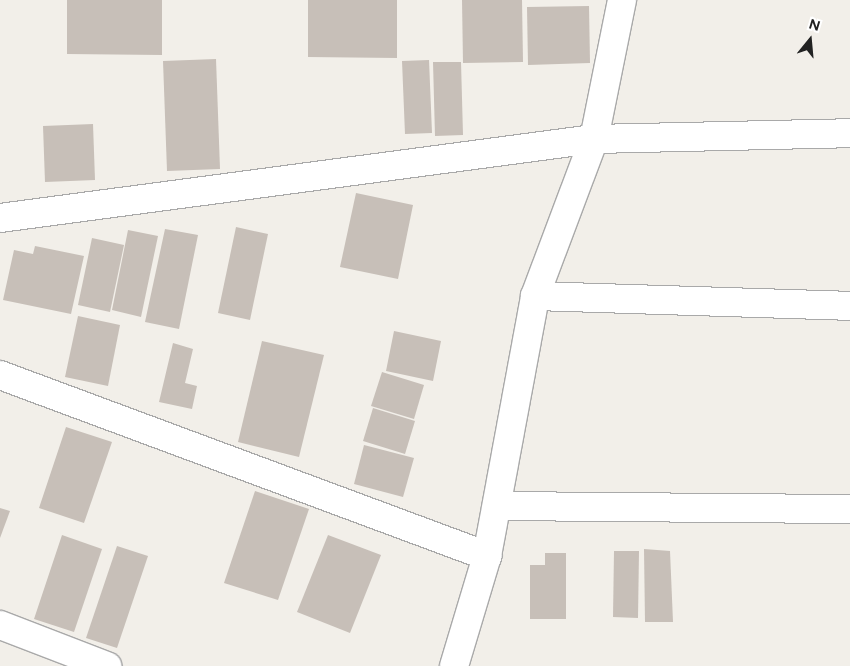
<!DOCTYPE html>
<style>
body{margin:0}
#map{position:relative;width:850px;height:666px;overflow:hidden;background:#f2efe9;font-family:Figtree,sans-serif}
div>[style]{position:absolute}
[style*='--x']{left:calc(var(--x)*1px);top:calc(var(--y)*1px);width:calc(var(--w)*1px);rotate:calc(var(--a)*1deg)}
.building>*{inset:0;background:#c7bfb8}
.roads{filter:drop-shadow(1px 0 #a9a9a9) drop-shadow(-1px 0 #a9a9a9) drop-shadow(0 1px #a9a9a9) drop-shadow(0 -1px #a9a9a9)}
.minor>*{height:28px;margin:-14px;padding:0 14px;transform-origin:14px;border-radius:14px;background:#fff}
span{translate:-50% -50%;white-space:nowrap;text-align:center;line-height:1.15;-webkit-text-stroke:4px #fff;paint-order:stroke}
.north{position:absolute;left:785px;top:15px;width:50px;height:50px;-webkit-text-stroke:4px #fff;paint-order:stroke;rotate:17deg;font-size:14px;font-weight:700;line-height:20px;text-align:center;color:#222}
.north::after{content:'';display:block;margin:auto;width:18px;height:22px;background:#222;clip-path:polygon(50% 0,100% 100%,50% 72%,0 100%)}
</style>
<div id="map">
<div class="building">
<i style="clip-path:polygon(67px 0,162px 0,162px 55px,67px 54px)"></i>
<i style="clip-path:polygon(308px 0,397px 0,397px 58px,308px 57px)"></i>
<i style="clip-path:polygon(462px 0,522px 0,523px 62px,463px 63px)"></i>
<i style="clip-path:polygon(589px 6px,590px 63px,528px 65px,527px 7px)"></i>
<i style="clip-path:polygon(216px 59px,220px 169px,167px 171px,163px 61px)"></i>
<i style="clip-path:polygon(429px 60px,432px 133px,405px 134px,402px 61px)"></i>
<i style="clip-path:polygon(433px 62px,461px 62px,463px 135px,435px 136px)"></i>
<i style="clip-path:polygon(93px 124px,95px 180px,45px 182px,43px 126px)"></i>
<i style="clip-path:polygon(356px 193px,413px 205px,398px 279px,340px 267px)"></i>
<i style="clip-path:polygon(236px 227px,268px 234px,250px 320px,218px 313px)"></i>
<i style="clip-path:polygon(165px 229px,198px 235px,179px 329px,145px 322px)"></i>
<i style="clip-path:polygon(128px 230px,158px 236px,141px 317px,112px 310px)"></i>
<i style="clip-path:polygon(92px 238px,124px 245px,110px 312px,78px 305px)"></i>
<i style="clip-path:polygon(35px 246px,84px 256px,71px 314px,3px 300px,14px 250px,33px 254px)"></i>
<i style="clip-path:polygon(78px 316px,120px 325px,108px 386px,65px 377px)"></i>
<i style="clip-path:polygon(394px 331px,441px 341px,433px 381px,386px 371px)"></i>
<i style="clip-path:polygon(262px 341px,324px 355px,299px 457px,238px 442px)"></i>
<i style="clip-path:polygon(173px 343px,193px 349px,185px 383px,197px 386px,192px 409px,159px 402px)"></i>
<i style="clip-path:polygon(382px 372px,424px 385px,414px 419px,371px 406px)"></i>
<i style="clip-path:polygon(373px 408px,415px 421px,405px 454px,363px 441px)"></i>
<i style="clip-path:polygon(66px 427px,112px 442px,84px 523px,39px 508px)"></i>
<i style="clip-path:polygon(364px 445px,414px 458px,403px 497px,354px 484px)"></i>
<i style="clip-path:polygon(255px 491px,309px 509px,278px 600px,224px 583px)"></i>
<i style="clip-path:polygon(0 508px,10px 511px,0 538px)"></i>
<i style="clip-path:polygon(62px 535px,102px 549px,74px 632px,34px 619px)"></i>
<i style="clip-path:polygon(328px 535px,381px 555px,350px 633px,297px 612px)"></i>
<i style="clip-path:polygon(117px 546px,148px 556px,117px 648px,86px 638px)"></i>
<i style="clip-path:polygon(644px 549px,670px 551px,673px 622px,645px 622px)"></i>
<i style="clip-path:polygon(614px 551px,639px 551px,638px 618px,613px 617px)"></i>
<i style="clip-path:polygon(545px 553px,566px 553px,566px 619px,530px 619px,530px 565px,545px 565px)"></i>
</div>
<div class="roads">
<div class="minor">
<i style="--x:0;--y:218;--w:599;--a:-7.58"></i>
<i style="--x:594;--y:139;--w:256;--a:-1.3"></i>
<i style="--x:535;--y:296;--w:315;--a:1.8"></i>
<i style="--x:0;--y:375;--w:520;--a:20.39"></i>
<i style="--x:498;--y:506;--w:352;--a:0.5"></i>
<i style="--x:0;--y:625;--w:115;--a:21"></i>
<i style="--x:454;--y:666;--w:115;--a:-73.3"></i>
<i style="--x:487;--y:556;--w:264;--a:-79.5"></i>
<i style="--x:535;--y:296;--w:168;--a:-69.4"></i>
<i style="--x:594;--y:139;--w:142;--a:-78.6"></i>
</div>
</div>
<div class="north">N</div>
</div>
